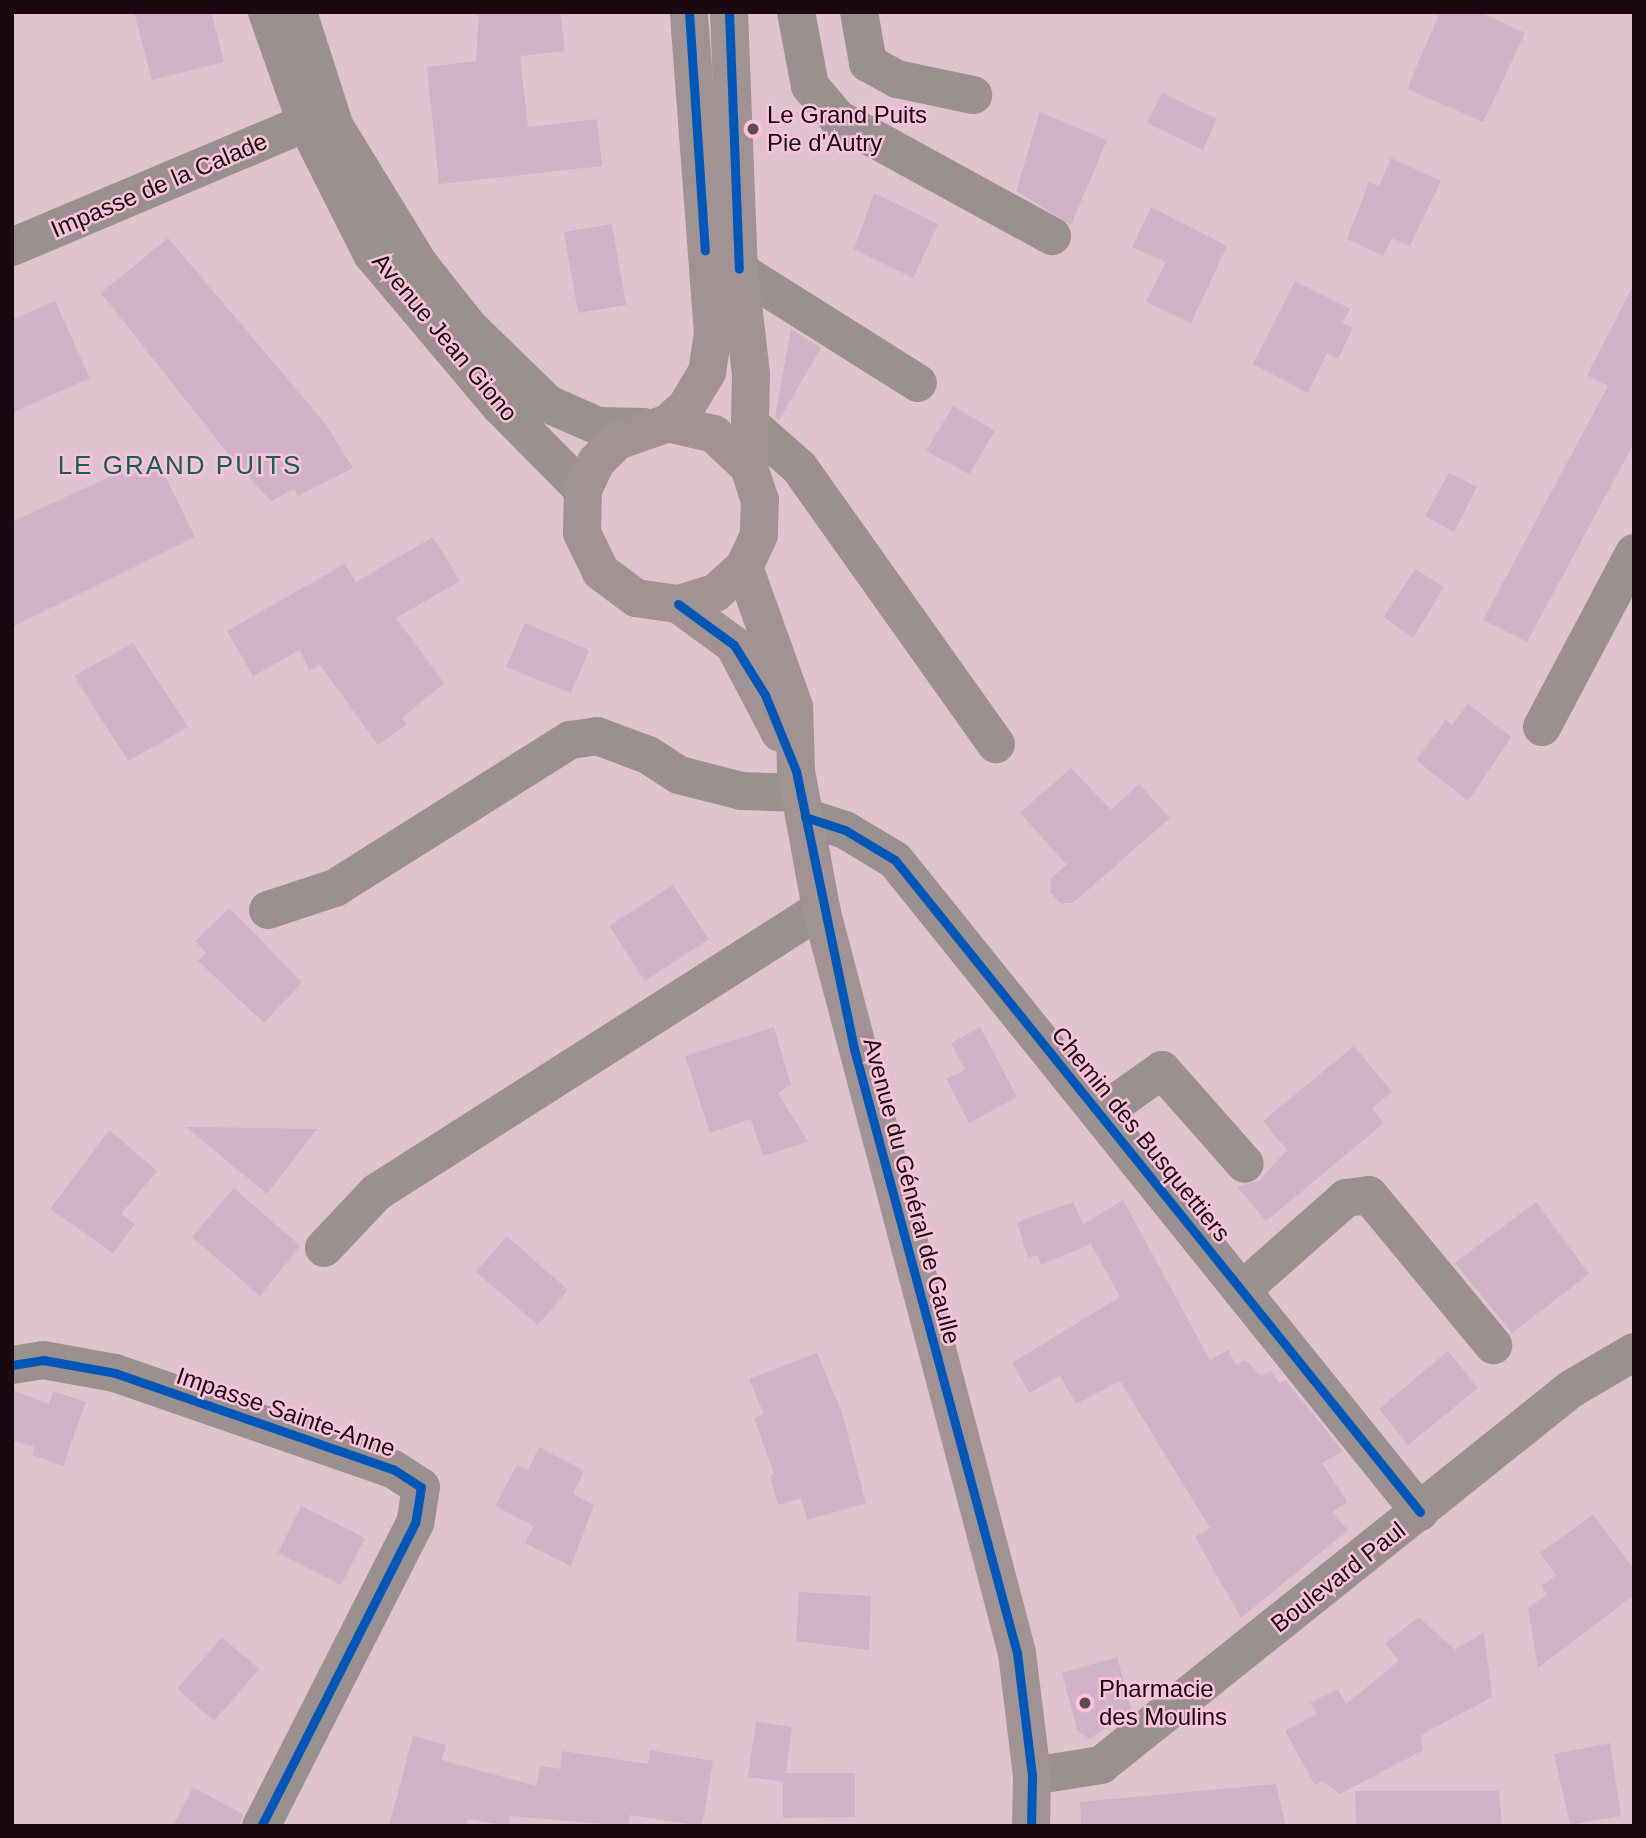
<!DOCTYPE html>
<meta charset="utf-8">
<style>
body{margin:0}
#map{position:relative;width:1646px;height:1838px;overflow:hidden;background:#e0c3cf;font-family:Helvetica,sans-serif}
div>[style]{position:absolute}
[style*='--x']{left:calc(var(--x)*1px);top:calc(var(--y)*1px);width:calc(var(--w)*1px);rotate:calc(var(--a)*1deg)}
.building>*{inset:0;background:#d1b1c7}
.minor>*{height:38px;margin:-19px;padding:0 19px;transform-origin:19px;border-radius:19px;background:#9a9090}
.major>*{height:38px;margin:-19px;padding:0 19px;transform-origin:19px;border-radius:19px;background:#a19294}
.cycleway>*{height:9px;margin:-4.5px;padding:0 4.5px;transform-origin:4.5px;border-radius:4.5px;background:#0057b8}
.dots>*{width:19px;height:19px;translate:-50% -50%;box-sizing:border-box;border:4px solid #fac3da;border-radius:50%}
span{translate:-50% -50%;white-space:nowrap;text-align:center;line-height:1.15;-webkit-text-stroke:5px #fac3da;paint-order:stroke}
.poi-label{font-size:24px;color:#1b0912}
.left{translate:0 -50%;text-align:left}
.street-label{font-size:24px;color:#1b0912}
.neighbourhood-label{font-size:26px;color:#11614e;letter-spacing:2px}
.frame{position:absolute;inset:0;border:14px solid #1b0912;pointer-events:none}
</style>
<div id="map">
<div class="building">
<i style="clip-path:polygon(134px 12px,211px 12px,224px 62px,152px 80px)"></i>
<i style="clip-path:polygon(479px 12px,560px 12px,565px 51px,520px 56px,528px 127px,597px 119px,602px 166px,439px 184px,427px 67px,476px 61px)"></i>
<i style="clip-path:polygon(1440px 12px,1479px 12px,1525px 33px,1483px 122px,1407px 89px)"></i>
<i style="clip-path:polygon(1162px 93px,1217px 119px,1203px 150px,1147px 123px)"></i>
<i style="clip-path:polygon(1040px 112px,1107px 140px,1071px 225px,1016px 191px)"></i>
<i style="clip-path:polygon(1391px 158px,1441px 181px,1410px 246px,1392px 238px,1383px 256px,1347px 239px,1369px 182px,1379px 186px)"></i>
<i style="clip-path:polygon(874px 193px,938px 224px,913px 278px,854px 249px)"></i>
<i style="clip-path:polygon(1151px 207px,1227px 246px,1191px 323px,1146px 302px,1166px 262px,1132px 247px)"></i>
<i style="clip-path:polygon(612px 224px,626px 305px,578px 313px,564px 232px)"></i>
<i style="clip-path:polygon(168px 238px,324px 422px,353px 468px,298px 496px,294px 489px,271px 501px,229px 455px,101px 293px)"></i>
<i style="clip-path:polygon(1295px 281px,1350px 309px,1342px 323px,1353px 328px,1338px 359px,1327px 353px,1308px 393px,1253px 364px)"></i>
<i style="clip-path:polygon(1634px 284px,1634px 443px,1527px 642px,1483px 620px,1608px 386px,1587px 375px)"></i>
<i style="clip-path:polygon(55px 301px,90px 378px,12px 413px,12px 320px)"></i>
<i style="clip-path:polygon(791px 329px,821px 348px,779px 420px,775px 417px)"></i>
<i style="clip-path:polygon(953px 406px,995px 431px,969px 474px,926px 451px)"></i>
<i style="clip-path:polygon(158px 462px,195px 537px,12px 627px,12px 522px,122px 471px,125px 478px)"></i>
<i style="clip-path:polygon(1449px 473px,1477px 487px,1454px 532px,1425px 516px)"></i>
<i style="clip-path:polygon(433px 537px,460px 581px,396px 618px,444px 683px,402px 718px,407px 724px,378px 745px,320px 665px,309px 671px,300px 650px,253px 676px,227px 631px,345px 564px,356px 582px)"></i>
<i style="clip-path:polygon(1415px 569px,1444px 587px,1413px 638px,1384px 617px)"></i>
<i style="clip-path:polygon(525px 623px,589px 650px,571px 693px,506px 667px)"></i>
<i style="clip-path:polygon(133px 643px,188px 727px,128px 761px,74px 676px)"></i>
<i style="clip-path:polygon(1468px 704px,1511px 737px,1468px 801px,1416px 760px,1446px 720px,1452px 725px)"></i>
<i style="clip-path:polygon(1071px 768px,1111px 810px,1139px 784px,1170px 818px,1073px 903px,1060px 903px,1050px 892px,1051px 878px,1067px 865px,1020px 813px)"></i>
<i style="clip-path:polygon(673px 885px,709px 939px,645px 981px,609px 926px)"></i>
<i style="clip-path:polygon(229px 908px,302px 982px,264px 1023px,198px 961px,206px 953px,195px 941px)"></i>
<i style="clip-path:polygon(774px 1027px,791px 1085px,778px 1093px,808px 1142px,763px 1156px,751px 1119px,710px 1133px,685px 1056px)"></i>
<i style="clip-path:polygon(980px 1027px,1017px 1097px,969px 1123px,946px 1079px,965px 1070px,951px 1043px)"></i>
<i style="clip-path:polygon(1354px 1046px,1392px 1092px,1372px 1108px,1384px 1123px,1266px 1221px,1237px 1187px,1259px 1181px,1287px 1150px,1263px 1121px)"></i>
<i style="clip-path:polygon(186px 1127px,317px 1129px,267px 1194px)"></i>
<i style="clip-path:polygon(109px 1130px,157px 1171px,121px 1214px,135px 1224px,113px 1253px,50px 1209px)"></i>
<i style="clip-path:polygon(234px 1188px,300px 1246px,260px 1296px,192px 1237px)"></i>
<i style="clip-path:polygon(1123px 1200px,1210px 1360px,1228px 1350px,1236px 1365px,1245px 1360px,1261px 1376px,1271px 1371px,1279px 1383px,1285px 1380px,1343px 1451px,1322px 1463px,1347px 1502px,1332px 1512px,1348px 1530px,1241px 1618px,1195px 1537px,1210px 1528px,1120px 1381px,1076px 1404px,1060px 1376px,1029px 1393px,1012px 1363px,1120px 1297px,1091px 1244px,1041px 1265px,1038px 1255px,1028px 1258px,1017px 1222px,1073px 1202px,1083px 1225px)"></i>
<i style="clip-path:polygon(1536px 1202px,1589px 1274px,1512px 1333px,1455px 1263px)"></i>
<i style="clip-path:polygon(507px 1236px,568px 1290px,538px 1325px,476px 1272px)"></i>
<i style="clip-path:polygon(1448px 1351px,1478px 1388px,1408px 1445px,1379px 1409px)"></i>
<i style="clip-path:polygon(817px 1353px,842px 1413px,866px 1503px,807px 1520px,801px 1498px,778px 1505px,770px 1476px,774px 1474px,754px 1418px,764px 1414px,749px 1379px)"></i>
<i style="clip-path:polygon(12px 1390px,49px 1404px,53px 1391px,86px 1402px,63px 1466px,32px 1455px,34px 1447px,12px 1440px)"></i>
<i style="clip-path:polygon(539px 1447px,584px 1471px,573px 1494px,594px 1505px,571px 1566px,525px 1543px,534px 1526px,495px 1506px,517px 1465px,528px 1470px)"></i>
<i style="clip-path:polygon(301px 1506px,365px 1538px,341px 1585px,278px 1553px)"></i>
<i style="clip-path:polygon(1593px 1515px,1634px 1569px,1634px 1595px,1538px 1668px,1528px 1607px,1548px 1595px,1541px 1586px,1556px 1575px,1540px 1553px)"></i>
<i style="clip-path:polygon(799px 1592px,871px 1596px,869px 1650px,796px 1641px)"></i>
<i style="clip-path:polygon(1419px 1617px,1455px 1650px,1484px 1632px,1492px 1697px,1421px 1735px,1423px 1750px,1340px 1794px,1322px 1781px,1315px 1785px,1285px 1731px,1317px 1714px,1310px 1703px,1338px 1689px,1346px 1704px,1399px 1661px,1385px 1643px)"></i>
<i style="clip-path:polygon(222px 1637px,259px 1669px,214px 1721px,177px 1689px)"></i>
<i style="clip-path:polygon(1117px 1657px,1132px 1711px,1089px 1739px,1077px 1730px,1062px 1673px)"></i>
<i style="clip-path:polygon(756px 1721px,792px 1727px,786px 1773px,855px 1773px,855px 1817px,783px 1818px,783px 1782px,748px 1777px)"></i>
<i style="clip-path:polygon(413px 1736px,446px 1745px,442px 1760px,536px 1786px,540px 1766px,560px 1769px,562px 1751px,648px 1764px,650px 1750px,713px 1761px,702px 1826px,630px 1815px,628px 1826px,510px 1816px,509px 1826px,468px 1819px,466px 1826px,389px 1826px)"></i>
<i style="clip-path:polygon(1610px 1743px,1621px 1816px,1570px 1825px,1554px 1754px)"></i>
<i style="clip-path:polygon(1276px 1784px,1286px 1826px,1081px 1826px,1080px 1802px)"></i>
<i style="clip-path:polygon(193px 1787px,243px 1814px,239px 1826px,173px 1826px)"></i>
<i style="clip-path:polygon(1355px 1791px,1499px 1791px,1502px 1826px,1356px 1826px)"></i>
</div>
<div class="minor">
<i style="--x:267;--y:12;--w:118;--a:70.6"></i>
<i style="--x:306;--y:123;--w:147;--a:63.3"></i>
<i style="--x:372;--y:254;--w:199;--a:49.9"></i>
<i style="--x:500;--y:406;--w:118;--a:45.3"></i>
<i style="--x:298;--y:12;--w:121;--a:72.2"></i>
<i style="--x:335;--y:127;--w:161;--a:58.5"></i>
<i style="--x:419;--y:264;--w:80;--a:51.6"></i>
<i style="--x:469;--y:327;--w:110;--a:44.3"></i>
<i style="--x:548;--y:404;--w:55;--a:23.7"></i>
<i style="--x:598;--y:426;--w:46;--a:1.2"></i>
<i style="--x:796;--y:12;--w:75;--a:79.3"></i>
<i style="--x:810;--y:86;--w:43;--a:49.7"></i>
<i style="--x:838;--y:119;--w:244;--a:28.7"></i>
<i style="--x:859;--y:12;--w:52;--a:80"></i>
<i style="--x:868;--y:63;--w:33;--a:29"></i>
<i style="--x:897;--y:79;--w:78;--a:11.9"></i>
<i style="--x:12;--y:247;--w:319;--a:-22.9"></i>
<i style="--x:713;--y:254;--w:242;--a:32.2"></i>
<i style="--x:750;--y:424;--w:65;--a:41.3"></i>
<i style="--x:799;--y:467;--w:340;--a:54.6"></i>
<i style="--x:1542;--y:727;--w:197;--a:-62.1"></i>
<i style="--x:805;--y:817;--w:42;--a:18"></i>
<i style="--x:845;--y:830;--w:58;--a:31"></i>
<i style="--x:895;--y:860;--w:837;--a:51.16"></i>
<i style="--x:268;--y:910;--w:71;--a:-18.2"></i>
<i style="--x:335;--y:888;--w:278;--a:-32.2"></i>
<i style="--x:570;--y:740;--w:27;--a:-8"></i>
<i style="--x:597;--y:736;--w:54;--a:20.4"></i>
<i style="--x:648;--y:755;--w:37;--a:33"></i>
<i style="--x:679;--y:775;--w:65;--a:14.3"></i>
<i style="--x:742;--y:791;--w:58;--a:2"></i>
<i style="--x:1100;--y:1114;--w:76;--a:-35.4"></i>
<i style="--x:1162;--y:1070;--w:125;--a:48.6"></i>
<i style="--x:324;--y:1248;--w:77;--a:-46.6"></i>
<i style="--x:377;--y:1192;--w:527;--a:-32.51"></i>
<i style="--x:1242;--y:1290;--w:139;--a:-41.5"></i>
<i style="--x:1346;--y:1198;--w:23;--a:-7"></i>
<i style="--x:1369;--y:1195;--w:195;--a:50.4"></i>
<i style="--x:12;--y:1365;--w:31;--a:-9"></i>
<i style="--x:43;--y:1360;--w:73;--a:10.2"></i>
<i style="--x:115;--y:1373;--w:294;--a:19.1"></i>
<i style="--x:393;--y:1469;--w:33;--a:33"></i>
<i style="--x:421;--y:1487;--w:36;--a:99"></i>
<i style="--x:415;--y:1523;--w:340;--a:116.9"></i>
<i style="--x:1032;--y:1776;--w:70;--a:-9.1"></i>
<i style="--x:1101;--y:1765;--w:602;--a:-38.66"></i>
<i style="--x:1571;--y:1389;--w:73;--a:-30.4"></i>
</div>
<div class="major">
<i style="--x:729;--y:12;--w:257;--a:87.8"></i>
<i style="--x:739;--y:269;--w:107;--a:83.5"></i>
<i style="--x:751;--y:375;--w:92;--a:91.2"></i>
<i style="--x:749;--y:467;--w:35;--a:72"></i>
<i style="--x:760;--y:500;--w:35;--a:92"></i>
<i style="--x:759;--y:535;--w:35;--a:115"></i>
<i style="--x:744;--y:567;--w:39;--a:138"></i>
<i style="--x:715;--y:593;--w:39;--a:163"></i>
<i style="--x:678;--y:604;--w:42;--a:-171.9"></i>
<i style="--x:636;--y:598;--w:44;--a:-143.4"></i>
<i style="--x:601;--y:572;--w:43;--a:-116"></i>
<i style="--x:582;--y:533;--w:43;--a:-88.7"></i>
<i style="--x:583;--y:490;--w:31;--a:-65"></i>
<i style="--x:596;--y:462;--w:30;--a:-45"></i>
<i style="--x:617;--y:441;--w:54;--a:-19.4"></i>
<i style="--x:668;--y:423;--w:47;--a:13.4"></i>
<i style="--x:714;--y:434;--w:48;--a:43.3"></i>
<i style="--x:668;--y:423;--w:24;--a:-42"></i>
<i style="--x:686;--y:407;--w:41;--a:-59"></i>
<i style="--x:707;--y:372;--w:38;--a:-81"></i>
<i style="--x:713;--y:334;--w:323;--a:-94.3"></i>
<i style="--x:744;--y:567;--w:149;--a:70.3"></i>
<i style="--x:794;--y:707;--w:64;--a:88.2"></i>
<i style="--x:796;--y:771;--w:140;--a:79.7"></i>
<i style="--x:821;--y:909;--w:769;--a:75.24"></i>
<i style="--x:1017;--y:1653;--w:124;--a:83"></i>
<i style="--x:1032;--y:1776;--w:50;--a:91.1"></i>
<i style="--x:678;--y:604;--w:69;--a:36.2"></i>
<i style="--x:734;--y:645;--w:99;--a:62.4"></i>
</div>
<div class="cycleway">
<i style="--x:689;--y:12;--w:239;--a:86.2"></i>
<i style="--x:729;--y:12;--w:257;--a:87.8"></i>
<i style="--x:678;--y:604;--w:69;--a:36.2"></i>
<i style="--x:734;--y:645;--w:59;--a:58.2"></i>
<i style="--x:765;--y:695;--w:82;--a:67.8"></i>
<i style="--x:796;--y:771;--w:284;--a:78.2"></i>
<i style="--x:854;--y:1049;--w:626;--a:74.9"></i>
<i style="--x:1017;--y:1653;--w:124;--a:83"></i>
<i style="--x:1032;--y:1776;--w:50;--a:91.1"></i>
<i style="--x:805;--y:817;--w:42;--a:18"></i>
<i style="--x:845;--y:830;--w:58;--a:31"></i>
<i style="--x:895;--y:860;--w:837;--a:51.16"></i>
<i style="--x:12;--y:1365;--w:31;--a:-9"></i>
<i style="--x:43;--y:1360;--w:73;--a:10.2"></i>
<i style="--x:115;--y:1373;--w:294;--a:19.1"></i>
<i style="--x:393;--y:1469;--w:33;--a:33"></i>
<i style="--x:421;--y:1487;--w:36;--a:99"></i>
<i style="--x:415;--y:1523;--w:340;--a:116.9"></i>
</div>
<div class="dots">
<i style="left:753px;top:129px;background:#604a54"></i>
<i style="left:1085px;top:1703px;background:#604a54"></i>
</div>
<div class="poi-label">
<span class="left" style="left:767px;top:129px">Le Grand Puits<br>Pie d'Autry</span>
<span class="left" style="left:1099px;top:1703px">Pharmacie<br>des Moulins</span>
</div>
<div class="street-label">
<span style="left:159px;top:185px;rotate:-23deg">Impasse de la Calade</span>
<span style="left:445px;top:337px;rotate:50deg">Avenue Jean Giono</span>
<span style="left:1141px;top:1134px;rotate:51deg">Chemin des Busquettiers</span>
<span style="left:912px;top:1191px;rotate:75deg">Avenue du Général de Gaulle</span>
<span style="left:286px;top:1412px;rotate:19deg">Impasse Sainte-Anne</span>
<span style="left:1338px;top:1577px;rotate:-38deg">Boulevard Paul</span>
</div>
<div class="neighbourhood-label">
<span style="left:180px;top:466px">LE GRAND PUITS</span>
</div>
<div class="frame"></div>
</div>
